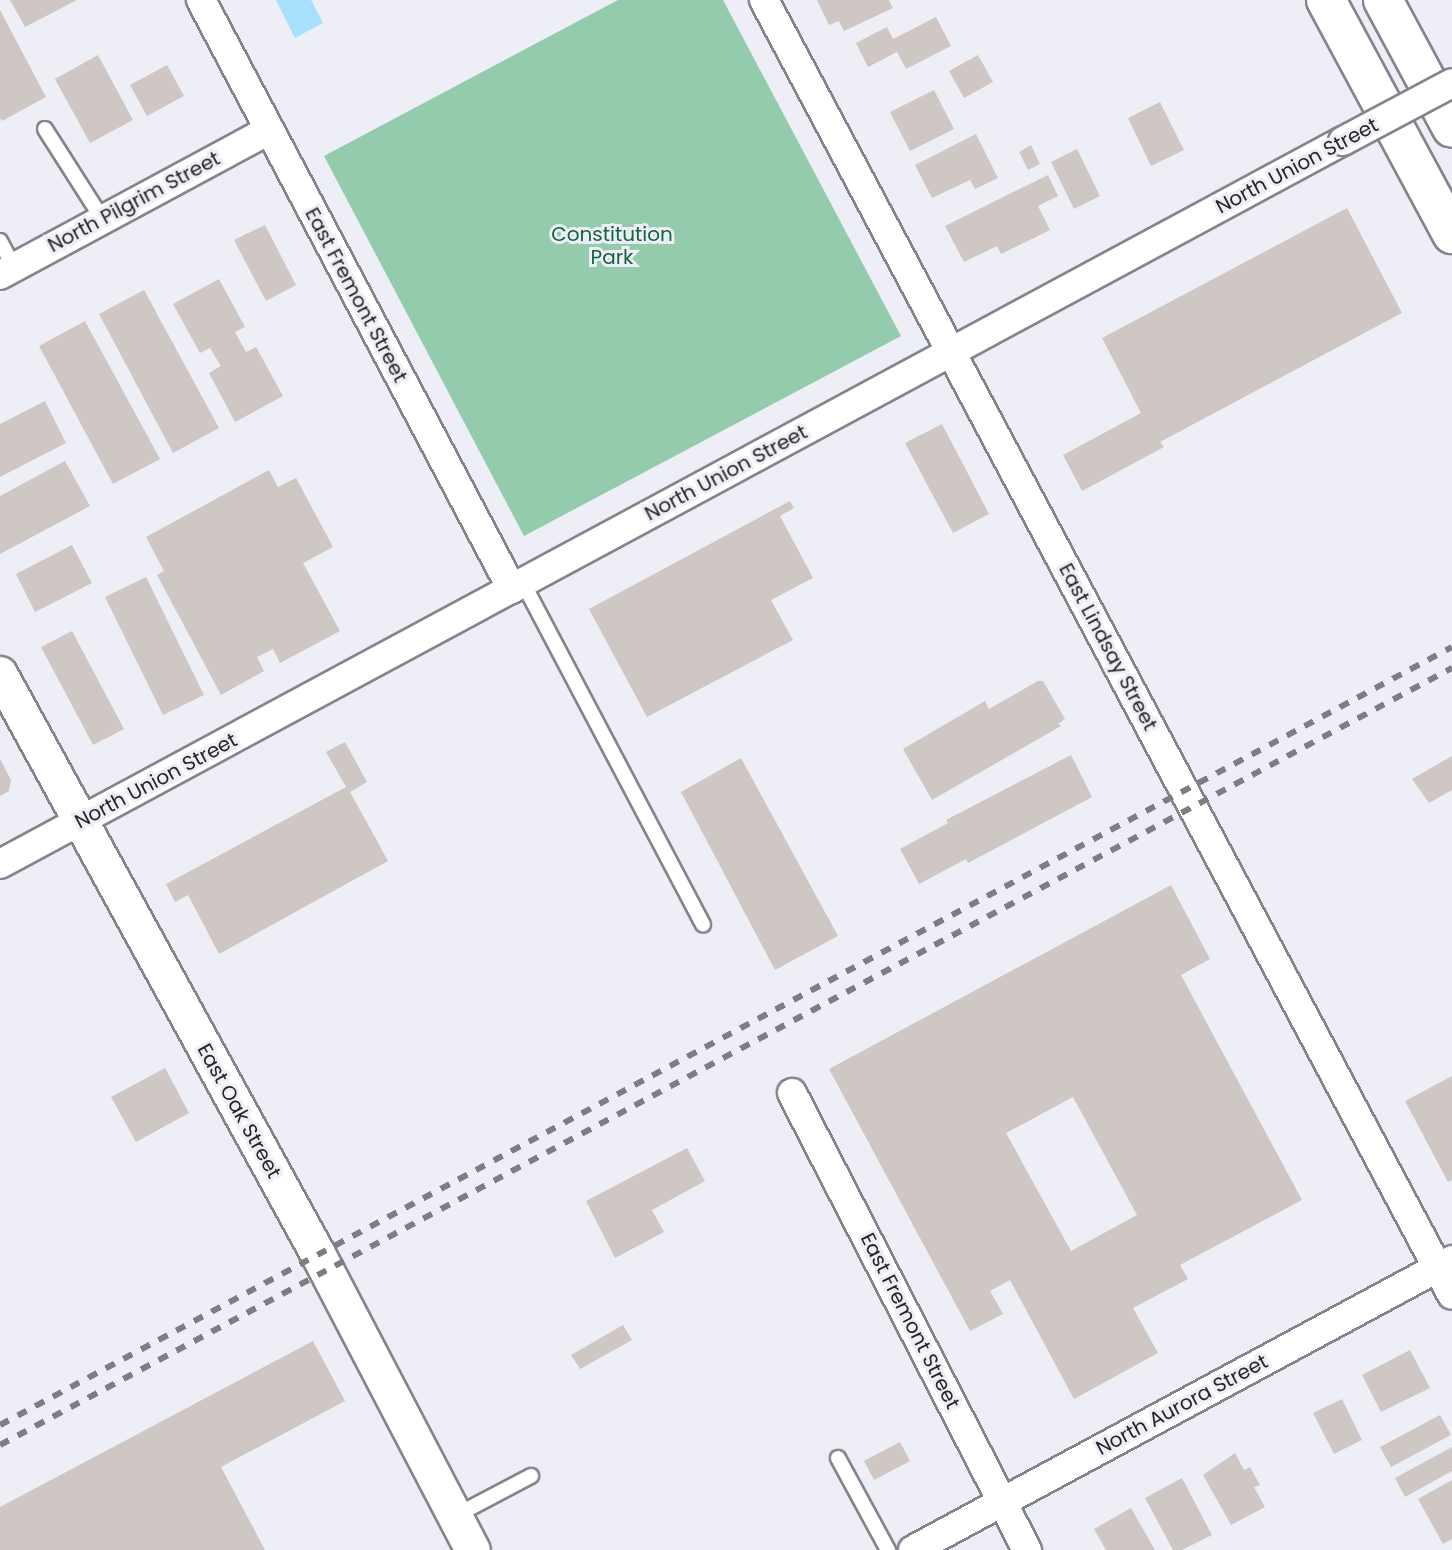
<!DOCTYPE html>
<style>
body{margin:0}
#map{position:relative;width:1452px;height:1550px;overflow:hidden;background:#edeef6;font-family:Poppins,sans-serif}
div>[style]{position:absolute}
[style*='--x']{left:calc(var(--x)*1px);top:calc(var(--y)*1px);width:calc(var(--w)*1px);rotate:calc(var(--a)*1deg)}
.green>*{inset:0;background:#94cbad}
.water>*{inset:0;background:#a7e0fa}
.building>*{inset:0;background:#cfc7c4}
.roads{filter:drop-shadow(2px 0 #83858c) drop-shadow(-2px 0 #83858c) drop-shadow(0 2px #83858c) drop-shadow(0 -2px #83858c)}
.service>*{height:14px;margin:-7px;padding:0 7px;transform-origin:7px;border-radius:7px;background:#fff}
.minor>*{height:28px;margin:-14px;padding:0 14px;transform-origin:14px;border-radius:14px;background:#fff}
.tertiary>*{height:34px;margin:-17px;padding:0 17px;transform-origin:17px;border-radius:17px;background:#fff}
.secondary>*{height:38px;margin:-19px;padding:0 19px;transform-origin:19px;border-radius:19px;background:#fff}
.rail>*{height:6px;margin-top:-3px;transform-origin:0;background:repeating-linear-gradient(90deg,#7d7d82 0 10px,transparent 0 20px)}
.bridges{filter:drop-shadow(2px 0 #83858c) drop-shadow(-2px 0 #83858c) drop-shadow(0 2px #83858c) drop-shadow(0 -2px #83858c)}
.minor-bridge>*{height:28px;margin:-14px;padding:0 14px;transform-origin:14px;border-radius:14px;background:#fff}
span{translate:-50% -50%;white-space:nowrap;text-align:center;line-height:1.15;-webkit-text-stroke:6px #edeef6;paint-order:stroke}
.street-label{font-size:20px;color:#252528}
.park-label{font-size:20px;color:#126342}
</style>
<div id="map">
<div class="green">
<i style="clip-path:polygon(618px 0,723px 0,901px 336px,524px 536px,324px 156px)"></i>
</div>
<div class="water">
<i style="clip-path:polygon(276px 0,311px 0,323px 23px,295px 38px)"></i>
</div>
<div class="building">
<i style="clip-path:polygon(10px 0,77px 0,25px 27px)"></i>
<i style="clip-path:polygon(817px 0,889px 0,893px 8px,844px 31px,839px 21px,829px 25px)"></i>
<i style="clip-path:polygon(0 10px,46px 97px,2px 121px,0 118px)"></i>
<i style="clip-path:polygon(936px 17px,951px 46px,906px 69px,897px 52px,868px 67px,856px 43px,887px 27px,893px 39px)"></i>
<i style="clip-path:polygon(98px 55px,133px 120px,90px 143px,55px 79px)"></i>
<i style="clip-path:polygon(978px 55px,993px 82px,964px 98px,949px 71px)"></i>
<i style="clip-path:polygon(167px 65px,184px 96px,147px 116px,130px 85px)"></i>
<i style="clip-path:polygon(934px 90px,954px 129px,910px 151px,890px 112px)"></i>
<i style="clip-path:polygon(1160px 102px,1184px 150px,1151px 166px,1128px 118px)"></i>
<i style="clip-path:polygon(976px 134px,998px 178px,975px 189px,970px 180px,932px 198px,915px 165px)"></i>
<i style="clip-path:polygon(1031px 145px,1040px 164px,1028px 170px,1019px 152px)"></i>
<i style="clip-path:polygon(1077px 149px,1100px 196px,1074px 209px,1051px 162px)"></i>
<i style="clip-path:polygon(1048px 175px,1058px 196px,1038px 206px,1050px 230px,1001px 254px,997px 246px,964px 262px,945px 226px)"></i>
<i style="clip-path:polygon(1347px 208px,1402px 313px,1160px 442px,1164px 447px,1082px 491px,1063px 455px,1141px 413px,1102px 338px)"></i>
<i style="clip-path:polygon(265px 225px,296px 285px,266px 301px,234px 240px)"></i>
<i style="clip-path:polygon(219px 279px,245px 327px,235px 332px,246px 352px,256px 347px,283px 396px,235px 422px,209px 373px,221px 366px,210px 348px,200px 353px,173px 304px)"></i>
<i style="clip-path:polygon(144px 290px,219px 428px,173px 453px,99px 314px)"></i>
<i style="clip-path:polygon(85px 321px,160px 459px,113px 484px,39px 346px)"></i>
<i style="clip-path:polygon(45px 401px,66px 443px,0 477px,0 424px)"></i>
<i style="clip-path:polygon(942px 424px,989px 514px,953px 533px,905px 443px)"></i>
<i style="clip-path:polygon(65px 461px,90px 506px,0 554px,0 496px)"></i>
<i style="clip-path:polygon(269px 470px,278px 487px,296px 478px,333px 547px,303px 563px,340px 631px,280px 663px,273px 649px,257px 657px,264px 671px,221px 695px,157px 575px,164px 571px,146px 537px)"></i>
<i style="clip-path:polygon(790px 501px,794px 508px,780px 516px,813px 578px,771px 600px,793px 640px,647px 717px,589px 609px)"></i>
<i style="clip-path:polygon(72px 545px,92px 583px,35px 612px,16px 574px)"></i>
<i style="clip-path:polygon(146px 577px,204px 695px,163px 715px,105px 597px)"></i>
<i style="clip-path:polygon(72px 631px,124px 729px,93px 745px,41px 647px)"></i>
<i style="clip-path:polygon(1038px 681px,1043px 681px,1065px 719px,1058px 724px,1061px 726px,932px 800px,903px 749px,985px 701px,989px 709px)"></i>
<i style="clip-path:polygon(345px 742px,367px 782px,350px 792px,388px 861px,219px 954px,188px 895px,175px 902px,166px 884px,346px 787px,326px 752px)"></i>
<i style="clip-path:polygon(1071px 755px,1092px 797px,968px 863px,966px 859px,919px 884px,900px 849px,948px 823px,946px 820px)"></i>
<i style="clip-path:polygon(1452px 756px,1452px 790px,1429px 803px,1412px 779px)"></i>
<i style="clip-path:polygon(741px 758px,838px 936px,775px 970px,681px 792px)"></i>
<i style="clip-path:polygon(0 759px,11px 780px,9px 791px,0 796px)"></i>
<i style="clip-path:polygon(evenodd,1171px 885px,1210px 959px,1181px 975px,1302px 1200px,1180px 1265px,1188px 1279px,1133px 1308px,1158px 1353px,1074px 1399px,1010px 1280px,990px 1291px,1003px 1314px,970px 1331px,829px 1069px,1171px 885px,1073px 1097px,1137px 1215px,1071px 1251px,1006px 1133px,1073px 1097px)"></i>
<i style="clip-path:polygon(165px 1068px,189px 1113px,136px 1142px,111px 1097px)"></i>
<i style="clip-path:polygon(1452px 1076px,1452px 1180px,1448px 1182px,1405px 1101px)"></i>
<i style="clip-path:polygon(687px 1148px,705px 1181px,652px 1210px,664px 1232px,615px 1258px,586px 1201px)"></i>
<i style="clip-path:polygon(623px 1325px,632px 1340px,580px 1369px,571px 1355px)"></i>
<i style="clip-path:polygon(313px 1341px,345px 1401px,221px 1467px,265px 1550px,0 1550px,0 1507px)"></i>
<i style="clip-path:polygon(1410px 1350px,1430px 1388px,1381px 1412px,1362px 1375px)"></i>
<i style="clip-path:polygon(1342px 1399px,1362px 1440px,1334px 1454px,1313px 1413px)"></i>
<i style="clip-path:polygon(1440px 1415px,1451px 1435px,1391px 1467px,1380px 1447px)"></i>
<i style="clip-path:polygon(900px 1442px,910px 1461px,874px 1480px,864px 1461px)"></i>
<i style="clip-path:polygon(1452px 1447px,1452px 1471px,1405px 1497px,1395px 1478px)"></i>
<i style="clip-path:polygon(1235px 1453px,1244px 1470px,1250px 1467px,1260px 1485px,1254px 1487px,1265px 1507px,1231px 1525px,1203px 1475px)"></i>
<i style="clip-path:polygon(1182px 1478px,1212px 1535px,1182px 1550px,1173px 1550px,1145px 1498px)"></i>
<i style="clip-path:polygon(1452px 1480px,1452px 1539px,1443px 1544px,1418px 1499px)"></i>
<i style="clip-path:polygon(1131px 1508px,1155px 1550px,1106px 1550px,1094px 1529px)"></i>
</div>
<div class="roads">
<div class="service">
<i style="--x:45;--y:129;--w:108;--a:57.5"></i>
<i style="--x:0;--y:241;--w:30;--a:62"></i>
<i style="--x:523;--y:583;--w:386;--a:62.2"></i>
<i style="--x:838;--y:1458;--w:105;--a:61.5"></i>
<i style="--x:455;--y:1516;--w:86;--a:-27.8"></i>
</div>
<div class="minor">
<i style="--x:201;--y:0;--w:666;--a:62.17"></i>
<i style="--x:764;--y:0;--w:1466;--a:62.02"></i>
<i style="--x:0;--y:275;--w:306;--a:-28.3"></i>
<i style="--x:0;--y:864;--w:1525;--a:-28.3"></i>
<i style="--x:792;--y:1093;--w:514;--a:62.79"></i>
<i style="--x:913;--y:1550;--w:612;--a:-28.28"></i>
</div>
<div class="tertiary">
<i style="--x:0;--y:674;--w:661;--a:61.27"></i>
<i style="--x:318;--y:1254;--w:334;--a:62.4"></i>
</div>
<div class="secondary">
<i style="--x:1326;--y:0;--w:266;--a:61.7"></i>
<i style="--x:1383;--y:0;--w:145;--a:61.7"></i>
</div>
</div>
<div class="rail">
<i style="--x:0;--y:1425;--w:1647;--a:-28.18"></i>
<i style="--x:0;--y:1445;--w:1647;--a:-28.15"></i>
</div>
<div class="bridges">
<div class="minor-bridge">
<i style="--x:1343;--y:141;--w:123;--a:-28"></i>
</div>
</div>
<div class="street-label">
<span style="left:1297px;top:166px;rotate:-28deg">North Union Street</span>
<span style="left:134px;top:202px;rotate:-28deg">North Pilgrim Street</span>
<span style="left:356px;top:295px;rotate:62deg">East Fremont Street</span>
<span style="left:726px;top:473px;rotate:-28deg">North Union Street</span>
<span style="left:1108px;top:647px;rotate:62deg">East Lindsay Street</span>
<span style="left:156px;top:781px;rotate:-28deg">North Union Street</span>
<span style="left:239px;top:1111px;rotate:61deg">East Oak Street</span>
<span style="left:910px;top:1321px;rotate:63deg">East Fremont Street</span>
<span style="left:1182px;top:1405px;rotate:-28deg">North Aurora Street</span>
</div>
<div class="park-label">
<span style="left:612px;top:246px">Constitution<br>Park</span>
</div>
</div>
